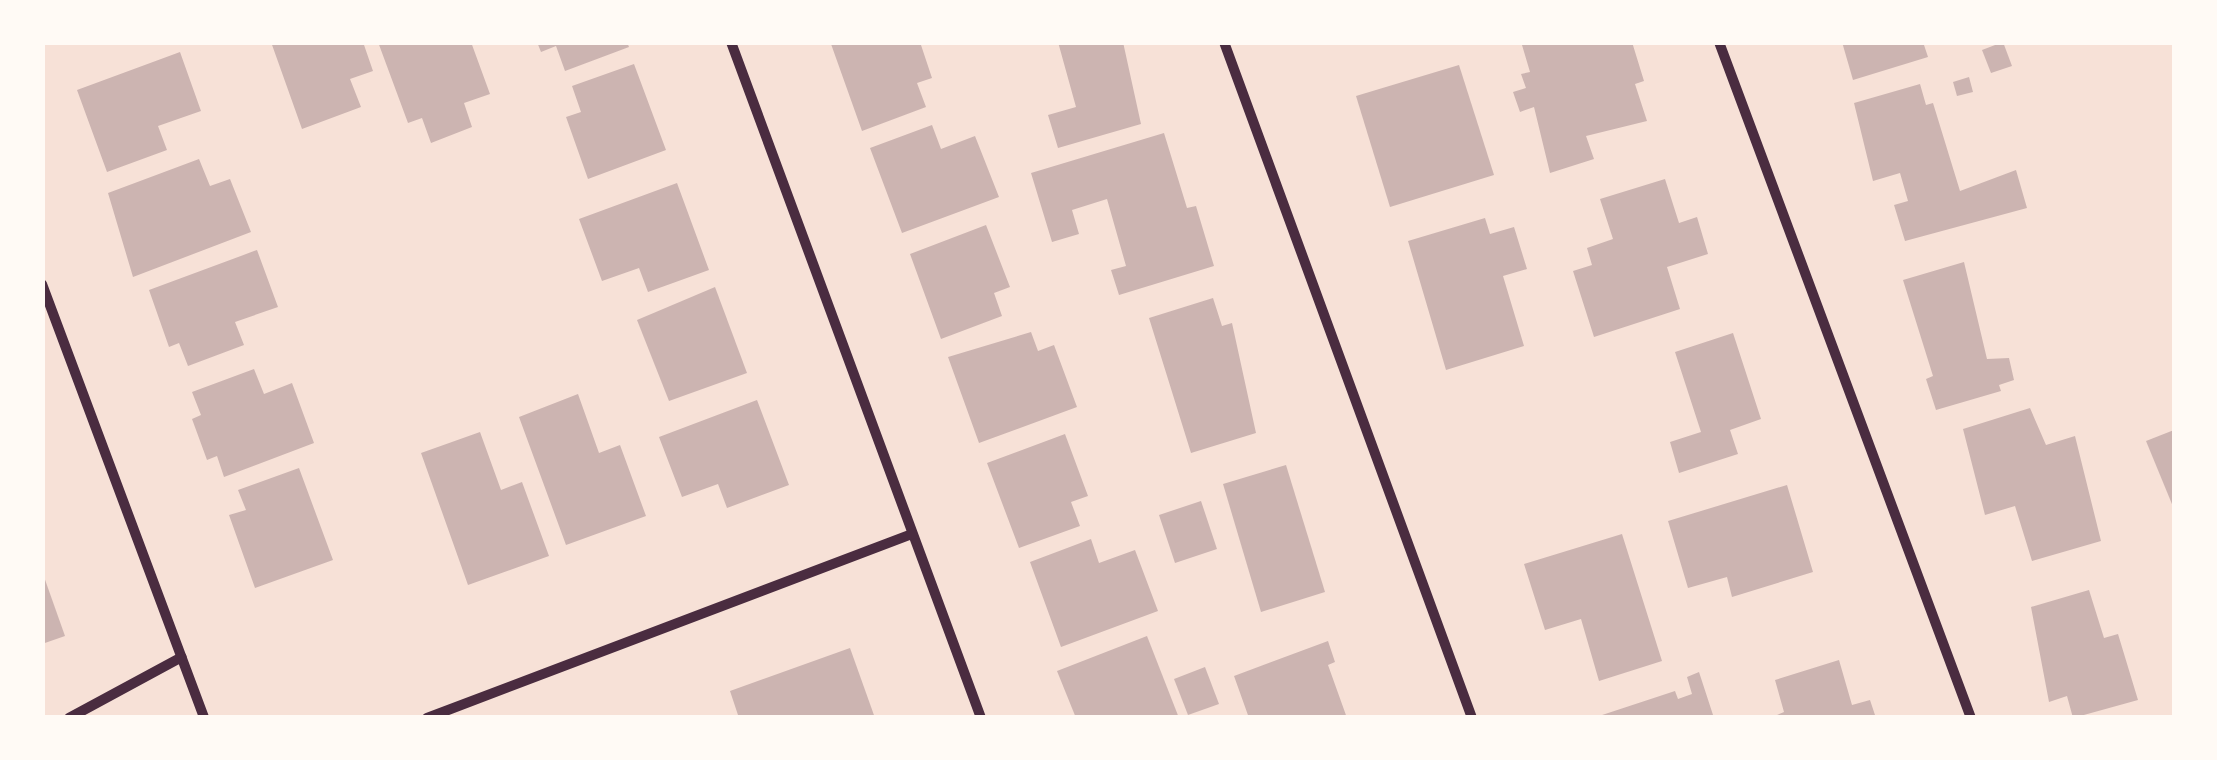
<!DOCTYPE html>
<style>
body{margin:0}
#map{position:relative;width:2217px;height:760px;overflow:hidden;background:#f7e1d7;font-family:"IBM Plex Sans",sans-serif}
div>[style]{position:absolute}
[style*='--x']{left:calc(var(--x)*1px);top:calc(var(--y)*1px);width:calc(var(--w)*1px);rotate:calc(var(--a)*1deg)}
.building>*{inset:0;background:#ccb4b1}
.minor>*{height:10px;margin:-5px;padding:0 5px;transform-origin:5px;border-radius:5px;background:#4a2c40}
span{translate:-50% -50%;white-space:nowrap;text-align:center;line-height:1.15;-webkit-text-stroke:9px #fffaf5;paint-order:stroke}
.frame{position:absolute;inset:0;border:45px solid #fffaf5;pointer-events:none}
</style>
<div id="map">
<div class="building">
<i style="clip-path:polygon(271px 42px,363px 42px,373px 71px,350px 79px,361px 107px,302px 129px)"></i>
<i style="clip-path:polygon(378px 42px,471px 42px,490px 94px,464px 103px,472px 127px,431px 143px,422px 118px,408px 123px)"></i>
<i style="clip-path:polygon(537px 42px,627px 42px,629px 47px,565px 71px,556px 46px,541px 52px)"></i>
<i style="clip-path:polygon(920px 42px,932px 78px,917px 83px,926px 107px,862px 131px,831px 44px)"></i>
<i style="clip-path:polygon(1058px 42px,1123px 42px,1141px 124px,1058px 148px,1048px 115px,1076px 107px)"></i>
<i style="clip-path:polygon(1632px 42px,1644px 81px,1635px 84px,1647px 121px,1586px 136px,1594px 159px,1550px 173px,1534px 107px,1520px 112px,1513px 92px,1526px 88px,1521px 74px,1530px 72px,1522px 45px)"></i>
<i style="clip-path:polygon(1842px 42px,1923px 42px,1928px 57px,1853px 80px)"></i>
<i style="clip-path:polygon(2003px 42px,2012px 66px,1991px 73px,1982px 50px)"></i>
<i style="clip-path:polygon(180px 52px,201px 111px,158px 126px,167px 150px,107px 172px,77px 90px)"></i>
<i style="clip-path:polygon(634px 64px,666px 150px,588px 179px,566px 117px,581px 112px,572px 86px)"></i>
<i style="clip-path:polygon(1459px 65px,1494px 175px,1390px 207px,1356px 96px)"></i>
<i style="clip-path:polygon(1969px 77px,1973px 92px,1957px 96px,1953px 82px)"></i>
<i style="clip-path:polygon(1920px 84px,1926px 105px,1933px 103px,1960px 191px,2016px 170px,2027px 208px,1905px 241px,1894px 205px,1908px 201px,1900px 173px,1873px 181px,1854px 103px)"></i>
<i style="clip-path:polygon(932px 125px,941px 149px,975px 136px,999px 197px,902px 233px,870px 148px)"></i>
<i style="clip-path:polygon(1164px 133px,1187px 208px,1196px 206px,1214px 266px,1119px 295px,1111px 270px,1126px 266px,1107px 199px,1072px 210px,1079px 234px,1052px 242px,1031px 173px)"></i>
<i style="clip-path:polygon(199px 159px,210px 186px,230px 179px,251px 232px,133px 277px,108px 193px)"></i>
<i style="clip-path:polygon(1665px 179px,1679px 223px,1697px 217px,1708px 254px,1667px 267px,1680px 309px,1594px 337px,1573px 271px,1592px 265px,1587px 248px,1613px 239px,1600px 199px)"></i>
<i style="clip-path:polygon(677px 183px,709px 270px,648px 292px,639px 268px,602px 281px,579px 219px)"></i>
<i style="clip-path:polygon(1485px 218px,1490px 234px,1514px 227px,1527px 269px,1503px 276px,1524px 346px,1446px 370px,1408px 241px)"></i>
<i style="clip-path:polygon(986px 225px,1010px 287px,994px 293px,1002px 316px,941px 339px,910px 254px)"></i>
<i style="clip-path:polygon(257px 250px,278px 307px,235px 322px,244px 345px,188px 366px,179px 343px,169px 347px,149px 290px)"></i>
<i style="clip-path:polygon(1964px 262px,1987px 359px,2009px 358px,2014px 380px,1999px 385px,2001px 391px,1936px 410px,1926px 379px,1933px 376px,1903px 280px)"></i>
<i style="clip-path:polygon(715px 287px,747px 373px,669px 401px,637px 320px)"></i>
<i style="clip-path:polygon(1213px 298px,1222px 326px,1232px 323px,1256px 433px,1191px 453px,1149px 318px)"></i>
<i style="clip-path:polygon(1031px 332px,1038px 351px,1054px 345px,1077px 407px,979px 443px,948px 357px)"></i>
<i style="clip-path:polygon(1733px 333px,1761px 419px,1730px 430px,1738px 454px,1679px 473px,1670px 442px,1701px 432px,1675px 352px)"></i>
<i style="clip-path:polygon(254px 369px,264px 394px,292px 383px,314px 443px,224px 477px,217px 456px,207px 460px,192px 419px,201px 415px,192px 392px)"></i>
<i style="clip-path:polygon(578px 394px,599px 453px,620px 445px,646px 516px,566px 545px,519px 417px)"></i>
<i style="clip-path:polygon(757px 400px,789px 485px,727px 508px,718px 484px,682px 497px,659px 437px)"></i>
<i style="clip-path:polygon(2030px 408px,2046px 445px,2075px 436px,2101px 541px,2032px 561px,2015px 506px,1985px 515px,1963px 429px)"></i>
<i style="clip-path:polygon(2174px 430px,2174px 509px,2146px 441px)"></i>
<i style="clip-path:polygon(480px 432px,501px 490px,522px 482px,549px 556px,468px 585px,421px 453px)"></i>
<i style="clip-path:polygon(1065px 434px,1088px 496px,1071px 502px,1080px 526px,1019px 548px,987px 463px)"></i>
<i style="clip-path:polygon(1286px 465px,1325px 592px,1261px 612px,1223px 484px)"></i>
<i style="clip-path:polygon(299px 468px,333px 560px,255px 588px,229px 515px,246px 510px,238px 490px)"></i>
<i style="clip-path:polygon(1787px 485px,1813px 572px,1732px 597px,1727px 577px,1688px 588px,1668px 521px)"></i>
<i style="clip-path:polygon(1201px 501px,1217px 549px,1175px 563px,1159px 515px)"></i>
<i style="clip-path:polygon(1622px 534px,1662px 661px,1599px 681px,1581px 619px,1545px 630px,1524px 564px)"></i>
<i style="clip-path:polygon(1091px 539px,1099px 563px,1135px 550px,1158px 611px,1061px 647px,1030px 562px)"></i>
<i style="clip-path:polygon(43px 574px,65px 636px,42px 644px,42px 575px)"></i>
<i style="clip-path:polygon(2089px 590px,2104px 638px,2118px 634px,2138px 700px,2073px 718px,2067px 696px,2049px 702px,2031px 607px)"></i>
<i style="clip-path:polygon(1147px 636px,1179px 718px,1076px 718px,1057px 671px)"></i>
<i style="clip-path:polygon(1328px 641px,1335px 662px,1328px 665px,1347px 718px,1249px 718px,1234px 676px)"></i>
<i style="clip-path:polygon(850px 648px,875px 718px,739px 718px,730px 691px)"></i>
<i style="clip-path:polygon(1839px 660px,1852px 705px,1870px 700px,1876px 718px,1770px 718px,1784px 712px,1775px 680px)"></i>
<i style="clip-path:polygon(1205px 667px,1219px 704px,1188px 715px,1174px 679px)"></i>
<i style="clip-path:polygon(1699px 672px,1714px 718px,1593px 718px,1675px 691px,1678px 699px,1692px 694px,1687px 677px)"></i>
</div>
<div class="minor">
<i style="--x:731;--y:42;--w:721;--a:69.7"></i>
<i style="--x:1224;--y:42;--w:720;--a:69.85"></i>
<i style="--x:1719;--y:42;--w:721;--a:69.56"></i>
<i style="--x:42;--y:284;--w:463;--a:69.5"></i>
<i style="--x:69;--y:718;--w:128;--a:-28.4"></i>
<i style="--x:427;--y:718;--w:519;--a:-20.78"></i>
</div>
<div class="frame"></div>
</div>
